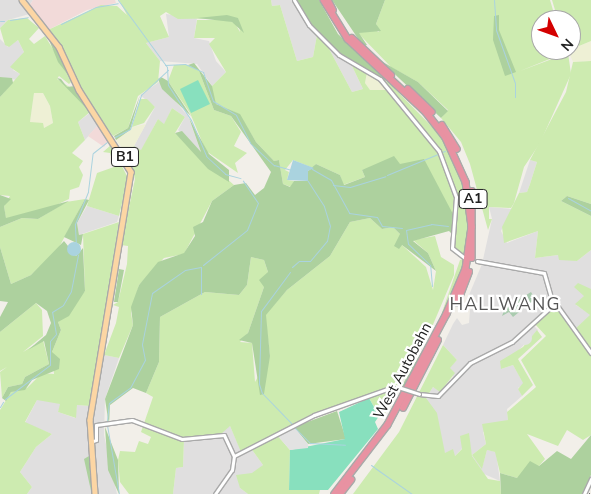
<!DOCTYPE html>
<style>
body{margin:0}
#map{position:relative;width:591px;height:494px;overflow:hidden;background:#f2efe9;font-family:"Nunito Sans",sans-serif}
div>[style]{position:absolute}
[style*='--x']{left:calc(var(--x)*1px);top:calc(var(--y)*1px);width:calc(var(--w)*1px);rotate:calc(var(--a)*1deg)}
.residential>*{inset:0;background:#e0dfdf}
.commercial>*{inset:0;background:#f2dad9}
.farmland>*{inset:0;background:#eef0d5}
.grass>*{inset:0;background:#cdebb0}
.forest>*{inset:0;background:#add19e}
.cemetery>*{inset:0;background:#aacbaf}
.pitch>*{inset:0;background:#88e0be}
.parking>*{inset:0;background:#e2e2e2}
.round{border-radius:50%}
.water>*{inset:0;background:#aad3df}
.stream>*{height:1px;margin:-0.5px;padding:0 0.5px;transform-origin:0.5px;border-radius:0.5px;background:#aad3df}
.roads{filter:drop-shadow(1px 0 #a9a9a9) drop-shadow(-1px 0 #a9a9a9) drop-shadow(0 1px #a9a9a9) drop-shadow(0 -1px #a9a9a9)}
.minor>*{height:3px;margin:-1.5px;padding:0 1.5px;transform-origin:1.5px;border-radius:1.5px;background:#fff}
.major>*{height:4.5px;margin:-2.25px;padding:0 2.25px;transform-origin:2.25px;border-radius:2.25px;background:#fcd6a4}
.highway>*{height:5.5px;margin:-2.75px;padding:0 2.75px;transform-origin:2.75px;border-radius:2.75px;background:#e892a2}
.rail>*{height:3px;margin-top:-1.5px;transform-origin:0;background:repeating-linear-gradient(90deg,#fff 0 4px,#707070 0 8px);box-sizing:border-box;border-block:1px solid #707070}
.bridges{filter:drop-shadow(1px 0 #a9a9a9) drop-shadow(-1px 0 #a9a9a9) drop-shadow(0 1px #a9a9a9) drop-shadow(0 -1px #a9a9a9)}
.minor-bridge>*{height:3px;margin:-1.5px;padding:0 1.5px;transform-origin:1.5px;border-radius:1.5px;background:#fff}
span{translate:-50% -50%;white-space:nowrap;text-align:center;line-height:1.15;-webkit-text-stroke:4.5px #fff;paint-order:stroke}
.shield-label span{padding:1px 4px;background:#fff;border:1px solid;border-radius:4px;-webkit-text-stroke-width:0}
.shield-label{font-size:14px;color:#222;font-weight:700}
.street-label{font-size:15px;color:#222}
.quarter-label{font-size:18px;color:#555;letter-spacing:1px}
.north{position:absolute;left:531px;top:10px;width:50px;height:50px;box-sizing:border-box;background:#fff;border:1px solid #a7a7a7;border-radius:50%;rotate:132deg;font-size:14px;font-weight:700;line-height:20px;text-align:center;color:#222}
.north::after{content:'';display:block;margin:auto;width:18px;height:22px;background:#d40000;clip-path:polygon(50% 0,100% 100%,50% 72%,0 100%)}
</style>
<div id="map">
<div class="residential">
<i style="clip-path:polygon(0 0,33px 0,29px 6px,33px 13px,8px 20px,0 28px)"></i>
<i style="clip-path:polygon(271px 0,296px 0,317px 35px,313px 57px,297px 61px,280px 5px,272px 6px)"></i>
<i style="clip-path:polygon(166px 14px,197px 18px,194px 38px,209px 41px,216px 61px,226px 72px,212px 86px,197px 64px,160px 61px,146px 43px,169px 37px)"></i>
<i style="clip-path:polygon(0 39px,8px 47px,18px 40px,24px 52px,13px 70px,20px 74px,17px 80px,0 77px)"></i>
<i style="clip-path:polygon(327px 45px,352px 66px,363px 89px,352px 92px)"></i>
<i style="clip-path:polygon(159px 82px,188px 116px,201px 152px,178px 130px,185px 117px,172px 108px,164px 125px,158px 119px,141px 151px,134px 146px,155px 107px,140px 95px)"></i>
<i style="clip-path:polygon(91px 112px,99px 124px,85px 140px,78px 122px)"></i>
<i style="clip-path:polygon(530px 160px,537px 162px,530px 184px,527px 192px,519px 193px)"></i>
<i style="clip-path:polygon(87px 206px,119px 216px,117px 222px,79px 235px,77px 223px)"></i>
<i style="clip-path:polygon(489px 207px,512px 209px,501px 231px,507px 243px,538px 231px,535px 258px,558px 255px,577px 261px,591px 250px,591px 289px,576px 305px,591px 315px,575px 329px,558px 307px,533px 325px,538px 330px,501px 369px,513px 365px,524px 384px,518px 388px,522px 396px,507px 409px,508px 420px,483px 432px,486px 444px,472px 455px,482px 468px,487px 450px,496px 452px,500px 481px,484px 474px,472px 456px,469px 441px,454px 457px,445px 454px,426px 398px,433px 387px,440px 391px,453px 377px,449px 368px,457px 360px,443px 345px,453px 324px,457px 318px,462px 325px,469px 323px,470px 309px,478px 307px,475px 297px,469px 295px,482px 264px,492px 219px)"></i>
<i style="clip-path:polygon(104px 355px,119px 358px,105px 399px,104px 435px,117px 494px,96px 494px,91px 420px)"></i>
<i style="clip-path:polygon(46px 399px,61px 404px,58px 412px,75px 418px,77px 405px,90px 406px,92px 494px,27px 494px,32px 487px,20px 472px,36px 447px,52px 434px,25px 423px,37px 400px)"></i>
<i style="clip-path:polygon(230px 426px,241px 451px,250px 447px,263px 465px,240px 488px,248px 494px,173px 494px,176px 468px,183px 467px,184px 439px)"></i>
</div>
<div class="commercial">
<i style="clip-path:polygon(33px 0,115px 0,116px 3px,87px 10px,48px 30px,29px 6px)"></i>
<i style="clip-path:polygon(99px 124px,108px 141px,104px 147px,88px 136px)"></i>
</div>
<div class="farmland">
<i style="clip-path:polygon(576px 40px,579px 46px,591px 41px,591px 61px,573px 62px,568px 50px)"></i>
<i style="clip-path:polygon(367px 72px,379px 80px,386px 90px,370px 90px,365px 83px)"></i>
<i style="clip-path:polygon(34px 93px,43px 93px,50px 106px,53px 123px,44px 128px,30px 122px)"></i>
<i style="clip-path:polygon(146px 124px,134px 146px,128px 156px,116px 140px,132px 127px)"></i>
</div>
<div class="grass">
<i style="clip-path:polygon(119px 0,271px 0,272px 6px,280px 5px,297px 61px,313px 57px,317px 35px,327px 45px,352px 92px,363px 89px,352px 66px,367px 72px,365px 83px,370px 90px,386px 90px,383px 81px,388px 82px,443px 138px,461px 175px,469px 221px,466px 258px,453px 249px,457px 221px,400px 164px,362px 170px,365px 177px,343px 185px,340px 175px,316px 164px,313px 168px,293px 160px,285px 170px,289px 172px,287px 180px,294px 181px,291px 187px,283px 184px,279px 160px,274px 161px,256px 142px,239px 114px,216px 104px,212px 96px,212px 86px,226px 72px,209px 44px,215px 38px,194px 38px,197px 20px,226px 20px,235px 23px,240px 32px,238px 18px,178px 19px,166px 12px,160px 16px,169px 37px,146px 43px,160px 61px,158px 82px,138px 96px,128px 128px,113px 136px,89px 104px,48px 30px,101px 5px,117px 6px,127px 15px)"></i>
<i style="clip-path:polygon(385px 0,550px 0,556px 20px,541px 20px,541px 50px,567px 52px,520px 71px,568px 53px,571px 74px,540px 143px,524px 167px,514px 203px,511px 208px,489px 207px,489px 219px,492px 219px,488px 230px,470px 164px,461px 142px,441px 118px,448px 110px,418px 82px,391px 67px,358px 33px,372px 29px,379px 32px,376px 24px)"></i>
<i style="clip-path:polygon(552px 0,591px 0,591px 41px,579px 46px,576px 40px,571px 42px,571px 20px,558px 20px)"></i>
<i style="clip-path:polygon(evenodd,27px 18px,39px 28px,29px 39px,34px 44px,45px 36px,72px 81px,69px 84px,59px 76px,57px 79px,71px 88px,90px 112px,78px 122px,85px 140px,72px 153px,83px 161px,79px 167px,83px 175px,79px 187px,70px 190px,69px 199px,46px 210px,6px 219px,4px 206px,10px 196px,0 195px,0 97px,20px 74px,10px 67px,24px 52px,18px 40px,9px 47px,5px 45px,0 28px,8px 20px,27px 18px,34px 93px,43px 93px,50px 106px,53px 123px,44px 128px,43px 123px,30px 122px,34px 93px)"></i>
<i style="clip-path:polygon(591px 61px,591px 204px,567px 196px,561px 201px,591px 216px,591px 250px,577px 261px,559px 260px,558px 255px,535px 258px,538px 231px,504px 243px,502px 227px,519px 193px,527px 192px,530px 184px,537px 162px,530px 160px,566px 92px,573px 62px)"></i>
<i style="clip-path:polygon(174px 65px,188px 65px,199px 71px,214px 110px,231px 116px,241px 132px,234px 146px,247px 153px,235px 163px,238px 173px,206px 151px,190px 113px,168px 81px)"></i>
<i style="clip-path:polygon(140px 99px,147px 99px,155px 107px,144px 123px,132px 127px)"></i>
<i style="clip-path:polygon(172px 108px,185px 117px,175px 133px,234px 185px,212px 201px,184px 254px,164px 258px,139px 285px,131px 313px,133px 325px,119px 358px,104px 355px,116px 323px,119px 307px,113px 305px,118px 302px,127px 264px,128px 246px,121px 245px,135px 179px,128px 156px,134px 146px,141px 150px,158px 119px,164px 124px)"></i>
<i style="clip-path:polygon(111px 145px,128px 178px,119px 216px,87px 206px,97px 173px,114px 167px,110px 153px,103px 152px)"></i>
<i style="clip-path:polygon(85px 199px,57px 251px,31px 275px,11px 284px,0 247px,0 227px,22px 218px,38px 219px,66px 202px)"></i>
<i style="clip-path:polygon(370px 218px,382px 229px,393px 227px,400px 234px,402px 245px,426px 267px,433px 290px,436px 271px,428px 253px,413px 240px,435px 236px,441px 257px,454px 265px,454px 275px,429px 334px,394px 389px,386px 412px,379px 416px,368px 396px,310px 415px,277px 435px,290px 450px,289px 490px,320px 490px,319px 494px,248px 494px,240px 488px,236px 475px,252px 473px,263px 465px,250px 447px,241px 452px,230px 426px,221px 434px,184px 439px,183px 467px,176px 468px,173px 494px,129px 494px,120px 482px,118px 460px,120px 451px,135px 452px,139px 441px,148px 444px,151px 437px,141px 432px,153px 397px,146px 393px,159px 362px,160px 317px,205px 292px,239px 295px,247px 285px,251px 257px,264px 260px,268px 272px,264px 287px,248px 333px,240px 342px,252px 343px,255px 382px,270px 356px,265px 315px,287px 290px,330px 256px,350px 222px)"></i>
<i style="clip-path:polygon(119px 222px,90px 406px,77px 405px,76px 418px,58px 412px,60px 404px,37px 400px,25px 422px,52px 434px,36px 447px,20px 472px,32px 487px,27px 494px,0 494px,0 410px,11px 392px,27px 388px,42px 373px,54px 374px,52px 352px,61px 330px,58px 322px,85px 291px,83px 234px)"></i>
<i style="clip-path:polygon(465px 259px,457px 283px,438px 324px,460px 260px)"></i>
<i style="clip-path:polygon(578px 283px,591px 289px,591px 435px,583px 440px,567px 430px,558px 446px,527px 434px,545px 459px,539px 466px,517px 478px,500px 473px,495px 452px,487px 450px,482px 469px,472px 455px,486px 444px,482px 424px,508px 420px,507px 412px,536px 387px,521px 360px,546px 336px,534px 323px,555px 306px,575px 329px,590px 315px,575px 304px,584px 296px,574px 287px)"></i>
<i style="clip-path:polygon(36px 303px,42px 310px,43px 336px,23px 352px,43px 340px,49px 364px,25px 377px,22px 384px,8px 387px,2px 398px,0 372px,7px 367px,0 371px,0 332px)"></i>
<i style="clip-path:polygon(537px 330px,542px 337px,518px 359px,533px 385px,522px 396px,518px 389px,523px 383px,513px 365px,501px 369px,500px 361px,523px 347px)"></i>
<i style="clip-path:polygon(443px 345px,457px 360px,450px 368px,455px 373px,440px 392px,433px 387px,426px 398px,437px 413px,445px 453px,453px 449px,455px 456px,462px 449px,460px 436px,469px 433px,472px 456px,488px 479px,500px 481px,501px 494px,353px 494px,399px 432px)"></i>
</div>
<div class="forest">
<i style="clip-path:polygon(296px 0,319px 0,338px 34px,388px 82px,347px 60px,314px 28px)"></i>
<i style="clip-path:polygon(332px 0,385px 0,376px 24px,381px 31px,359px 33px,367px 45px,363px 46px)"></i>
<i style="clip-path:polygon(227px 15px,238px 18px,244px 33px,232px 22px,197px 18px)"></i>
<i style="clip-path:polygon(499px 15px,499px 30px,516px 72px,505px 76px,493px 40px,494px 16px)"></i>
<i style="clip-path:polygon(47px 35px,61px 54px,72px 80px,58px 62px)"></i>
<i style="clip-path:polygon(381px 61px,418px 82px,448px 111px,441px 118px)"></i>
<i style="clip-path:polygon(194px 63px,212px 86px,216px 104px,240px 114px,256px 142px,274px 161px,279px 160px,283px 184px,290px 187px,294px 181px,308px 181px,308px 171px,316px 164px,340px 175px,344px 185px,365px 177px,362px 170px,394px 156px,400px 164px,424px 159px,454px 216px,452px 234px,449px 231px,413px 241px,428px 253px,436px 271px,402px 245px,399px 249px,394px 246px,400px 234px,393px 227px,382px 229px,370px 218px,350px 222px,330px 256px,287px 290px,266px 315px,270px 356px,264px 394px,260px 395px,252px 343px,239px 340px,248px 333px,264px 287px,259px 280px,268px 272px,264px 260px,251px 257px,247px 285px,239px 295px,205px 292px,160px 317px,159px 362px,146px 393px,133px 388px,110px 405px,109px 425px,105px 399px,133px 325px,131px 307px,139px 285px,158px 262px,184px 253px,195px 236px,193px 227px,203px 222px,212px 201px,234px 185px,246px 183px,255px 195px,264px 188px,271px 172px,231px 116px,214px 110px,199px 71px,188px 65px)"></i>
<i style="clip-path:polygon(0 77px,12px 78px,13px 83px,0 97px)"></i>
<i style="clip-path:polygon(161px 77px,168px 81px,191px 116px,162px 89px,158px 79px)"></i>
<i style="clip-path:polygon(57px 78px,61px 79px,67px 87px,75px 86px,87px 109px)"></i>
<i style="clip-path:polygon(140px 95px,130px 130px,116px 140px,114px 136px,128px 128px)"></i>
<i style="clip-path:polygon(189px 118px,209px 154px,229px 170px,229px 182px,208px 169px,175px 133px,182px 131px,201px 152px)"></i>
<i style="clip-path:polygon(0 195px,11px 199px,4px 206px,6px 218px,69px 201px,38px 219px,22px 218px,0 227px)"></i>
<i style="clip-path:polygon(567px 196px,591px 204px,591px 216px,561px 201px)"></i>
<i style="clip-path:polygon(85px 199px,89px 200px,77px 223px,79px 235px,83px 234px,81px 245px,64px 237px)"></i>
<i style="clip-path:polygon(64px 241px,76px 256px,83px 248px,85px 291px,69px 316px,58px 322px,61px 330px,52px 352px,60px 359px,59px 369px,32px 380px,25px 390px,11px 392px,6px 401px,2px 398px,8px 387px,22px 384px,25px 377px,49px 364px,44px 341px,28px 350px,46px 335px,51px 323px,47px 311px,36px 303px,0 332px,0 317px,8px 302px,0 301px,0 247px,11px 284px,31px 275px)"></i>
<i style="clip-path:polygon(119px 269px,124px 270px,118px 302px,114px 302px)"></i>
<i style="clip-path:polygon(426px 345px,405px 387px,402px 386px,411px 369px)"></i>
<i style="clip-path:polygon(337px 411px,346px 439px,308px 444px,294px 427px)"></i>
<i style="clip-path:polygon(105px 427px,118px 460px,119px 494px,108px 470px)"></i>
<i style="clip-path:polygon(591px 435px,591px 475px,582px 494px,501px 494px,500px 473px,517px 478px,530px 461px,539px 466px,557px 451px,571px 459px)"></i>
<i style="clip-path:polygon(89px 456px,92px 476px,91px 491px,84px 459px)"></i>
</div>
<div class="cemetery">
<i style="clip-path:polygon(531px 292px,535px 299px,513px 317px,509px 312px,502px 316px,505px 308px)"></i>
</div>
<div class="pitch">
<i style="clip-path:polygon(198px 80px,210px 104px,191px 113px,180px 89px)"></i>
<i style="clip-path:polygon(369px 398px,379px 416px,375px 422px,378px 429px,328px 490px,289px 490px,290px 450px,345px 439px,339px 412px)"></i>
</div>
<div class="parking">
<i class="round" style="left:518px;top:331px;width:14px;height:14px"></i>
<i style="clip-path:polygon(294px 427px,308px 444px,308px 448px,290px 450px,277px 435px)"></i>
</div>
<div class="water">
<i style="clip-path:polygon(293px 160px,314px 168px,308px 171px,308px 181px,287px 180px)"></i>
<i class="round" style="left:67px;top:242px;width:14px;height:14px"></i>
</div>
<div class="stream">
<i style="--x:118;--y:0;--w:83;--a:53.8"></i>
<i style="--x:167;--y:67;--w:18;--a:87"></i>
<i style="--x:168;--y:85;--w:42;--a:56.7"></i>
<i style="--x:191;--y:120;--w:39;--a:67"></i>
<i style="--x:206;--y:156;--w:26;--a:43"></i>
<i style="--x:225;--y:174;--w:16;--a:15"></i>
<i style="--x:494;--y:0;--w:30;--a:86"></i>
<i style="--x:496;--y:30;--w:56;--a:70.3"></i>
<i style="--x:515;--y:83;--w:14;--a:90"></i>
<i style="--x:10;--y:20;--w:18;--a:-9"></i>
<i style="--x:0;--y:21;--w:4;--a:0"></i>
<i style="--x:61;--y:24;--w:39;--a:-26"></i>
<i style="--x:96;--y:7;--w:22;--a:-10"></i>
<i style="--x:165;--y:65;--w:20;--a:-3"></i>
<i style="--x:185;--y:64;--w:20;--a:24"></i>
<i style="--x:203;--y:72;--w:31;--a:71"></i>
<i style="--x:213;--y:101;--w:27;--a:31"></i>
<i style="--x:236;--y:115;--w:31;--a:63"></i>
<i style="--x:250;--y:143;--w:33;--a:43"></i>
<i style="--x:274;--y:165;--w:19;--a:16"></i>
<i style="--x:115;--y:137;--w:17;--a:-28"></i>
<i style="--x:130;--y:129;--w:36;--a:-72"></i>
<i style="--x:141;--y:95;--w:37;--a:-43"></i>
<i style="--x:442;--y:152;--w:3;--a:-18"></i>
<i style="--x:312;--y:169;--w:22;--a:30"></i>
<i style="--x:331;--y:180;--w:38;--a:61"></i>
<i style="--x:349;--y:213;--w:28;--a:8"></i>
<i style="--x:377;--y:217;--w:10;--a:61"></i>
<i style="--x:382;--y:226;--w:20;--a:6"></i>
<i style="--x:387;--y:175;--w:55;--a:-22.4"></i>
<i style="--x:333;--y:185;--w:17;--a:7"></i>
<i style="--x:350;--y:187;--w:37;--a:-17"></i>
<i style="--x:568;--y:198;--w:26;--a:29"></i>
<i style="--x:76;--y:246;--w:22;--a:-93"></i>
<i style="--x:75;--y:224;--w:35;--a:-68"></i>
<i style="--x:88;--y:191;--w:38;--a:-83"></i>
<i style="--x:93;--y:153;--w:18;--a:-38"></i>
<i style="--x:203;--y:265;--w:56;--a:-38.5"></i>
<i style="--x:247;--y:230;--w:29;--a:-68"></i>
<i style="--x:258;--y:203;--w:27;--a:-124"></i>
<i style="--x:292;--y:267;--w:9;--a:-41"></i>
<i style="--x:299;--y:261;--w:11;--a:0"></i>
<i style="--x:310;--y:261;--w:26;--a:-50"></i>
<i style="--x:327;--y:241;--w:15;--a:-79"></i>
<i style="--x:330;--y:226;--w:21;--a:-107"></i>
<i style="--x:324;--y:206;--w:30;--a:-123"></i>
<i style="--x:290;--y:272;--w:49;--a:126.6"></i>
<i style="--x:261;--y:311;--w:73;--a:91.6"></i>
<i style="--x:259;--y:384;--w:9;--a:72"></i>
<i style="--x:262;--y:393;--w:43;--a:45.9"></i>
<i style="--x:432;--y:286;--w:21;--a:-95"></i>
<i style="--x:430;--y:265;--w:30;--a:-136"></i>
<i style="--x:408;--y:244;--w:14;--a:-98"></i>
<i style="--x:406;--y:230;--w:26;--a:-13"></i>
<i style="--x:431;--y:224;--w:17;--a:7"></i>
<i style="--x:5;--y:399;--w:56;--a:-37.1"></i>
<i style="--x:50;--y:365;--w:24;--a:-90"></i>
<i style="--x:50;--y:341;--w:9;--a:-49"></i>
<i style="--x:56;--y:334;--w:22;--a:-100"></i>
<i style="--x:52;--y:312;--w:13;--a:-32"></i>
<i style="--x:63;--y:305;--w:16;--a:-60"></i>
<i style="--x:71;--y:291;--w:37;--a:-79"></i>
<i style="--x:0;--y:407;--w:6;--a:-59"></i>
<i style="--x:107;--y:421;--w:18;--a:-84"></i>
<i style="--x:109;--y:403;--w:26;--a:-36"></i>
<i style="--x:130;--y:388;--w:32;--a:-62"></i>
<i style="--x:145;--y:360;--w:16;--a:-101"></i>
<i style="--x:142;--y:344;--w:52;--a:-78.9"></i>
<i style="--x:152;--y:293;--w:40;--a:-34.9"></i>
<i style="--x:185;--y:270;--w:16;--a:-11"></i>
<i style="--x:201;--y:267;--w:27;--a:90"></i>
<i style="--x:107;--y:425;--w:70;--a:80.1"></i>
<i style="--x:294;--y:427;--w:23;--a:45"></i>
<i style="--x:310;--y:443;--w:35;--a:3"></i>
<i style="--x:371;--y:465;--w:4;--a:34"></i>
<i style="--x:375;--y:468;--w:45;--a:35.1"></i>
</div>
<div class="roads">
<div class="minor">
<i style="--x:294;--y:0;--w:29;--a:59"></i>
<i style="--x:309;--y:25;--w:42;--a:45"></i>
<i style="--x:339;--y:55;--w:48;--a:30.3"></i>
<i style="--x:380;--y:79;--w:93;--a:50.7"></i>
<i style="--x:439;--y:151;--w:49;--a:69.7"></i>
<i style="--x:456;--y:197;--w:51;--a:94.5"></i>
<i style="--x:452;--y:248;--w:16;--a:38"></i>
<i style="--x:477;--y:261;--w:68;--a:10.2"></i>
<i style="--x:544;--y:273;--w:25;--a:74"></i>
<i style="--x:551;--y:297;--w:69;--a:54.5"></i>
<i style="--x:419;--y:394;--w:19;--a:6"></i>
<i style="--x:438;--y:396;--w:46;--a:-45.9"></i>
<i style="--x:470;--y:363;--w:47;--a:-26.6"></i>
<i style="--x:512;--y:342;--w:58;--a:-42.2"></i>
<i style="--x:90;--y:442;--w:6;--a:-18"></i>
<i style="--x:96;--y:440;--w:15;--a:-90"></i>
<i style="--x:96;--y:425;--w:36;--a:-8"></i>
<i style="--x:132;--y:420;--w:53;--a:20.8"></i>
<i style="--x:182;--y:439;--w:42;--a:-5.4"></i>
<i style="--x:224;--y:435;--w:23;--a:65"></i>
<i style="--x:234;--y:456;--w:90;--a:-27.1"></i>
<i style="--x:314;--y:415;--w:81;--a:-19.6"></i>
<i style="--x:390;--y:388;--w:11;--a:0"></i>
<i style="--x:215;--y:494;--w:29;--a:-55"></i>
<i style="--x:232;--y:470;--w:14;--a:-82"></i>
<i style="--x:584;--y:494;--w:17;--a:-65"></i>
</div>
<div class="major">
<i style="--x:22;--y:0;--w:60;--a:51.8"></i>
<i style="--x:59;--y:47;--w:47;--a:65.1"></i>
<i style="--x:79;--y:90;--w:97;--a:57.6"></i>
<i style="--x:131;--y:172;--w:251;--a:99.4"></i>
<i style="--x:90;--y:420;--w:74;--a:86.1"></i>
</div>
<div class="highway">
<i style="--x:324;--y:0;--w:46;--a:58.4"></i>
<i style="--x:348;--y:39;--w:107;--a:43.1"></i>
<i style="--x:426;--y:112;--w:33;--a:52"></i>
<i style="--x:446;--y:138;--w:48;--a:65.6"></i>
<i style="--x:466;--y:182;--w:45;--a:82.4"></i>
<i style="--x:472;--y:227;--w:42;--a:98.1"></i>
<i style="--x:466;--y:269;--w:49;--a:112.9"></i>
<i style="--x:447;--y:314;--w:126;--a:118"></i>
<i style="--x:388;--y:425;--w:87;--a:127.5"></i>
<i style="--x:328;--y:0;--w:11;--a:63"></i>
<i style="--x:352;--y:38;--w:54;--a:43.5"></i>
<i style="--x:408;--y:89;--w:33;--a:44"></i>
<i style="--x:442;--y:125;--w:28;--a:58"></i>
<i style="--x:472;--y:191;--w:67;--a:90"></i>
<i style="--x:457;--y:303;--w:33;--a:-69"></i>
<i style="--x:403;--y:408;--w:76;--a:-62.8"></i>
<i style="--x:340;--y:494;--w:18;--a:-52"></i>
</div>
</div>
<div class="rail">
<i style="--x:590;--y:494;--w:1;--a:-45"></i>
</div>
<div class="bridges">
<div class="minor-bridge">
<i style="--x:401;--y:388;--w:19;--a:18"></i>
</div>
</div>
<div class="shield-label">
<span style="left:125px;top:157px">B1</span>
<span style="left:473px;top:199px">A1</span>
</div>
<div class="street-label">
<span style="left:403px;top:371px;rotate:-62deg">West Autobahn</span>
</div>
<div class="quarter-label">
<span style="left:505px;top:304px">HALLWANG</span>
</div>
<div class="north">N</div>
</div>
